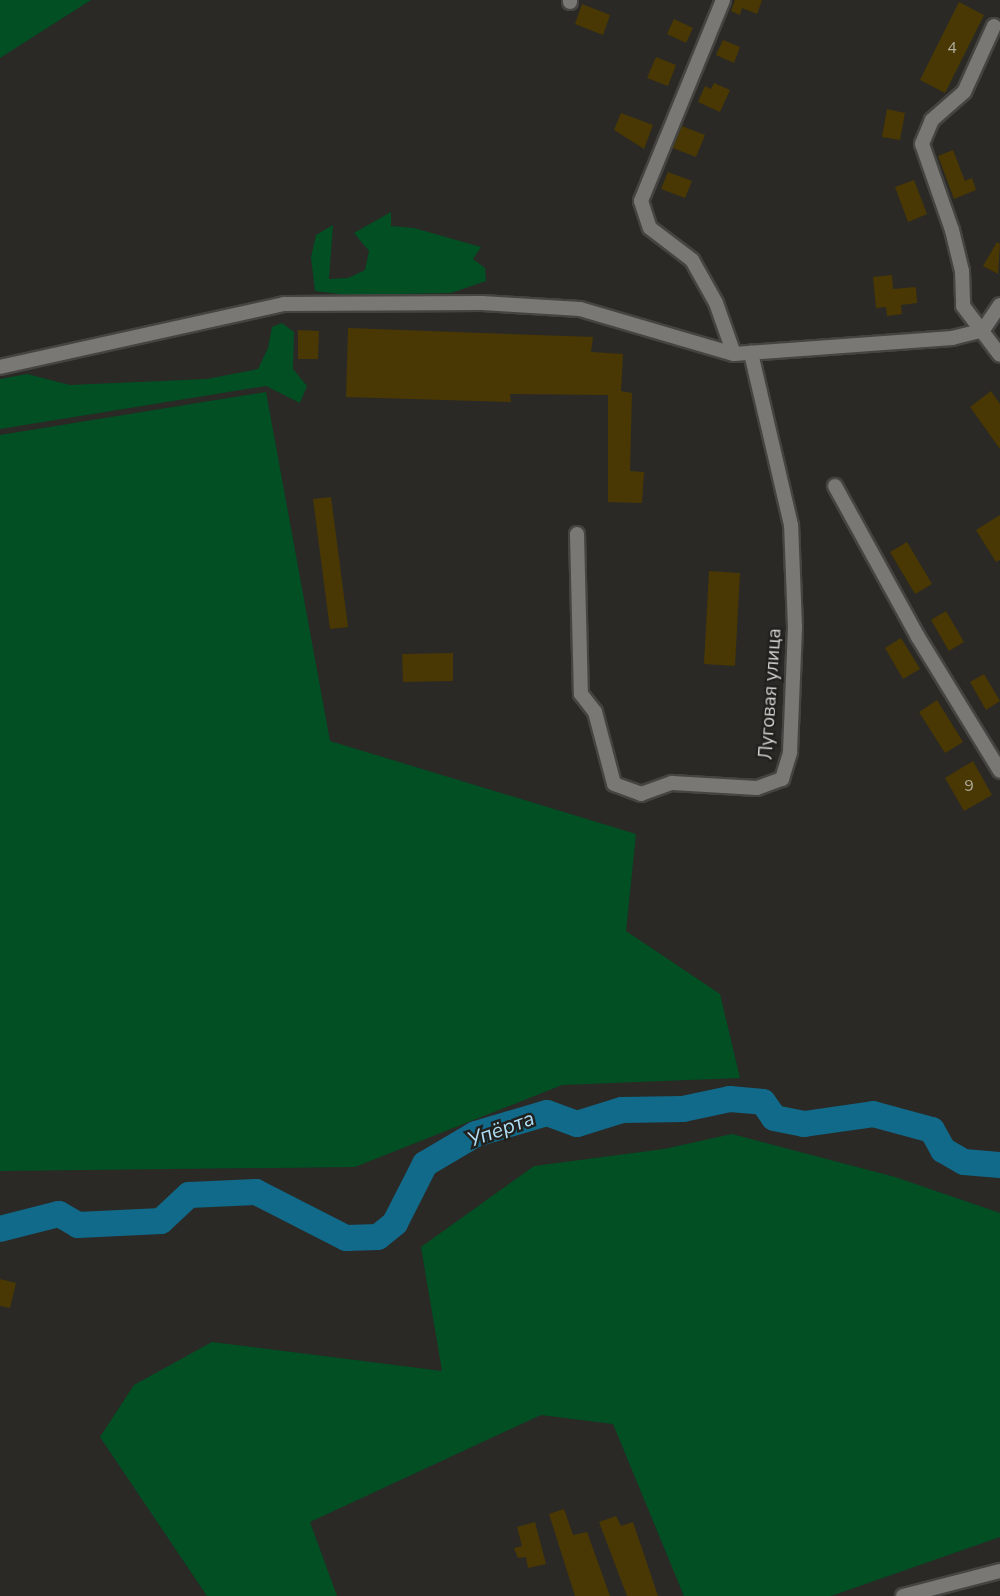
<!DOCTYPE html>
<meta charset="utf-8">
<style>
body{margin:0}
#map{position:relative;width:1000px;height:1596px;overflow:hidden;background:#2a2926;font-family:"Nunito Sans",sans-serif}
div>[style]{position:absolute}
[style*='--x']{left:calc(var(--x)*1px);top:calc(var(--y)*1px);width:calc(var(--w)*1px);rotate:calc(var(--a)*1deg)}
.green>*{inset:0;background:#014f23}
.river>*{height:26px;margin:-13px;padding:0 13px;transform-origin:13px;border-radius:13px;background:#116a8a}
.building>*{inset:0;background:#493803}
.roads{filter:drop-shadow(2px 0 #454441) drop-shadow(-2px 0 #454441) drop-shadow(0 2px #454441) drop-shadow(0 -2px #454441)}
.street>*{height:14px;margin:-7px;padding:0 7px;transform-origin:7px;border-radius:7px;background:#797874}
span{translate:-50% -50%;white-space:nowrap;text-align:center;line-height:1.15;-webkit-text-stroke:5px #21201d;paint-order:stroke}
.number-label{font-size:16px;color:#b0ac9d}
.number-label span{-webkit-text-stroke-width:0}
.street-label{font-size:19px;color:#d3d2d0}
.water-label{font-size:21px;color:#aeddf4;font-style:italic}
</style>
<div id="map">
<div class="green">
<i style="clip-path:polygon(0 0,91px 0,0 58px)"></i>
<i style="clip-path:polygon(391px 212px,391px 226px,414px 228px,481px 247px,473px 259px,485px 268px,486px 281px,451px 293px,347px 295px,315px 291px,311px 257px,316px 235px,333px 225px,329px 279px,348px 278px,365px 270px,369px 251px,354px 233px)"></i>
<i style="clip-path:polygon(282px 323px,294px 332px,293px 369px,307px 386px,300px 403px,266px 386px,0 429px,0 379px,27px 374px,70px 385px,207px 379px,258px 369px,268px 348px,272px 327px)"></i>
<i style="clip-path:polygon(266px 392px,330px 741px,636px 834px,626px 931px,720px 994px,740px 1078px,562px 1085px,355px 1167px,0 1171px,0 435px)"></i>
<i style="clip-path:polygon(732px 1134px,895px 1177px,1000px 1213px,1000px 1537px,831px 1596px,684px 1596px,613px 1424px,541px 1415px,310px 1522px,337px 1596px,207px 1596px,100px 1437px,134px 1385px,212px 1342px,442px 1371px,421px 1247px,534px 1166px,664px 1149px)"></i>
</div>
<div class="river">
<i style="--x:0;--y:1229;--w:61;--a:-14.3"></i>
<i style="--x:59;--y:1214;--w:22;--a:30"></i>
<i style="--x:78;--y:1225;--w:83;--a:-2.8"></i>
<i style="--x:161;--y:1221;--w:38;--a:-43"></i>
<i style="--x:189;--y:1195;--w:67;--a:-2.6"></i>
<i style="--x:256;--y:1192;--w:101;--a:27.1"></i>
<i style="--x:346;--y:1238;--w:32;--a:-2"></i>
<i style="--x:378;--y:1237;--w:22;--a:-39"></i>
<i style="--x:395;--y:1223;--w:66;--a:-63"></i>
<i style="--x:425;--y:1164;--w:59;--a:-30.5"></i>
<i style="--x:476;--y:1134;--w:74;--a:-16.5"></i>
<i style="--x:547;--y:1113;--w:32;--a:20"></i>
<i style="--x:577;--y:1124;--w:47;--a:-17.3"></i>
<i style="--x:622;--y:1110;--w:61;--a:-0.9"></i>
<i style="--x:683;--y:1109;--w:48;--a:-12"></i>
<i style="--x:730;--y:1099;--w:33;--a:5"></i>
<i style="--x:763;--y:1102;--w:19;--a:55"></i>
<i style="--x:774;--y:1118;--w:31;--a:11"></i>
<i style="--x:804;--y:1124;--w:70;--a:-8.2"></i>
<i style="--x:873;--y:1114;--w:61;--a:15.2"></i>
<i style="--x:932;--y:1130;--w:23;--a:61"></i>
<i style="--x:943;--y:1150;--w:24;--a:30"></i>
<i style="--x:964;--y:1162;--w:36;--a:5"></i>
</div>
<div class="building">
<i style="clip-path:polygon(735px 0,762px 0,757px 14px,742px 8px,740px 15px,731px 11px)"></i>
<i style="clip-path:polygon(959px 2px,984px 15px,945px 93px,920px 80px)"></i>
<i style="clip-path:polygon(582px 4px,610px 15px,603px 35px,575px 24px)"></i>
<i style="clip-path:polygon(674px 19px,693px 28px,686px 43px,667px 34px)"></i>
<i style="clip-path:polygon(723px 40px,740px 47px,734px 63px,716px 55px)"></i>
<i style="clip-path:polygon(656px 57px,676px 65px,668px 86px,647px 78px)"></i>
<i style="clip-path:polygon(714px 83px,730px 90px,720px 112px,698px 102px,705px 86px,711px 89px)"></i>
<i style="clip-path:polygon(887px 109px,905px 113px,900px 140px,882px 137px)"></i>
<i style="clip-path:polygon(621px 113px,653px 125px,644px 149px,614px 130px)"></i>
<i style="clip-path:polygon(682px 126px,705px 135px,696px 157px,673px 148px)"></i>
<i style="clip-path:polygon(953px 150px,965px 181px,972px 178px,976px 190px,954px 199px,938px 156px)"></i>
<i style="clip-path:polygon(668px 172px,692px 181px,685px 198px,661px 189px)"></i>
<i style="clip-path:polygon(914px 180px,927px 214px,908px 222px,895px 187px)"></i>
<i style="clip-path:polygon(997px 242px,1000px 244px,998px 274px,983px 266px)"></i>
<i style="clip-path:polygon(892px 275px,893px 289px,916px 287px,917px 303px,901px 305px,902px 314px,887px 316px,886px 307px,876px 308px,873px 277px)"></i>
<i style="clip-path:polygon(348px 328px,593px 337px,591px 352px,623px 354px,621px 391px,632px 393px,630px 471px,644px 472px,642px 503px,608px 502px,608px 395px,510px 394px,511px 402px,346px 397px)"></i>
<i style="clip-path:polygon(298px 330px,319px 331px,318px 359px,298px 359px)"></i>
<i style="clip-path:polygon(991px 391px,1000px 404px,1000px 449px,970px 407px)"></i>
<i style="clip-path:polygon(331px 497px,348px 627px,330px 629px,313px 499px)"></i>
<i style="clip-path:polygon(1000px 515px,1000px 560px,996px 562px,976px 530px)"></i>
<i style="clip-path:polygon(907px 542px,932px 584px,915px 594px,890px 552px)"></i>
<i style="clip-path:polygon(709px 571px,740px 573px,735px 666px,704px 664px)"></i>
<i style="clip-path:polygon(946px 611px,964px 642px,949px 651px,931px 620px)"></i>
<i style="clip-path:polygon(901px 638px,920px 669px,903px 679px,885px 648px)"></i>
<i style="clip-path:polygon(453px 653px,453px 681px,403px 682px,402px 654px)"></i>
<i style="clip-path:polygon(984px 674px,1000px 701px,986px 710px,970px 682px)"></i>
<i style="clip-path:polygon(937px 700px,963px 742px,945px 753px,919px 712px)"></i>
<i style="clip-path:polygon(973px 761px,992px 795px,964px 811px,945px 778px)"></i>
<i style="clip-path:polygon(0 1279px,16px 1283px,10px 1308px,0 1306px)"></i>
<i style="clip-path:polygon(564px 1509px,573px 1535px,587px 1532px,610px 1596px,575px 1596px,549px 1514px)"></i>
<i style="clip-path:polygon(616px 1516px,621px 1526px,633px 1522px,658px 1596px,627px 1596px,599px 1522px)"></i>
<i style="clip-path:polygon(535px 1522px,546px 1564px,528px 1568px,526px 1557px,518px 1558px,514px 1548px,522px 1546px,517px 1527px)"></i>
</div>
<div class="roads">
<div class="street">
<i style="--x:723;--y:0;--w:217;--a:112.2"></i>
<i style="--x:641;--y:201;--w:28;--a:72"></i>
<i style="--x:650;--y:228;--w:53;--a:37.3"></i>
<i style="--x:692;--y:260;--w:49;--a:60.8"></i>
<i style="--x:716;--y:303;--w:54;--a:70.6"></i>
<i style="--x:570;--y:2;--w:2;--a:-90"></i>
<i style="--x:994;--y:26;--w:72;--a:114.4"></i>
<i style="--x:964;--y:92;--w:43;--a:138.8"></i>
<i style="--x:932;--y:120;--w:26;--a:113"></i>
<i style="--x:922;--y:144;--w:91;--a:70.8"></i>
<i style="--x:952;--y:230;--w:42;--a:76.3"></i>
<i style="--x:962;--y:271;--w:35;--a:88"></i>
<i style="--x:963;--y:306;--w:61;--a:52.9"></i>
<i style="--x:983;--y:330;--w:30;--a:-56"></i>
<i style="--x:0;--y:367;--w:291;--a:-12.5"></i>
<i style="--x:284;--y:304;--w:198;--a:-0.3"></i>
<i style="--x:482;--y:303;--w:98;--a:3.5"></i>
<i style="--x:580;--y:309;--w:160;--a:16.3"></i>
<i style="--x:734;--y:354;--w:219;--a:-4.2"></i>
<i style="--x:952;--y:338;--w:32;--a:-14"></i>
<i style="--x:835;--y:486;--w:172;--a:61.2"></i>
<i style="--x:918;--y:637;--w:157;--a:58.5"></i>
<i style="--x:577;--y:534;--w:160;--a:88.6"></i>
<i style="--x:581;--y:694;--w:23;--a:52"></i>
<i style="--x:595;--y:712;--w:74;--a:75.2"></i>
<i style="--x:614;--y:784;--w:29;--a:20"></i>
<i style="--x:641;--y:794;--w:33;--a:-20"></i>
<i style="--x:672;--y:783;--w:85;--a:3.4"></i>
<i style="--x:757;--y:788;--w:27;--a:-20"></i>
<i style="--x:782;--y:779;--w:28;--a:-73"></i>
<i style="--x:790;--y:752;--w:125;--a:-87.7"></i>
<i style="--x:795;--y:627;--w:102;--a:-92.2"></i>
<i style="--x:791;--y:525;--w:177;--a:-103.1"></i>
<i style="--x:903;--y:1596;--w:100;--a:-14.5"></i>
</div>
</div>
<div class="number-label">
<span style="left:952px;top:48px">4</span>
<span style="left:969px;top:786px">9</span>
</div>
<div class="street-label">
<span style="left:771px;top:694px;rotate:-86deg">Луговая улица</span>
</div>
<div class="water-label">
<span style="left:501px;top:1129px;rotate:-20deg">Упёрта</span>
</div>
</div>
